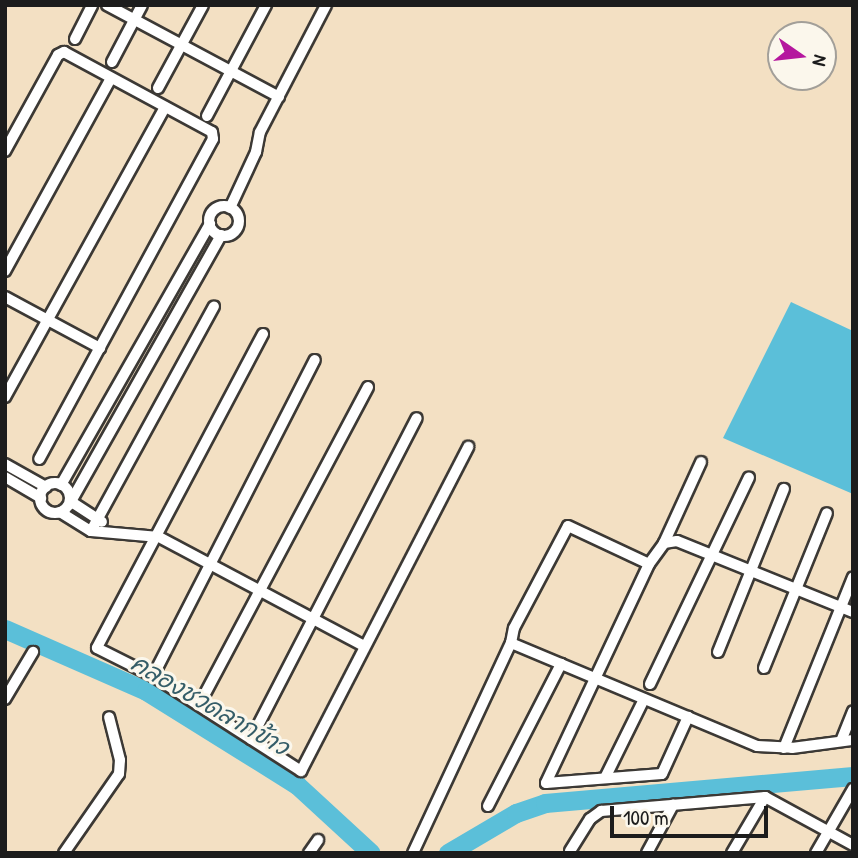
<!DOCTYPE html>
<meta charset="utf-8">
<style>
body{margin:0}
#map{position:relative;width:858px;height:858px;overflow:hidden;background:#f3e0c3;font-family:"Patrick Hand","Playpen Sans Thai",sans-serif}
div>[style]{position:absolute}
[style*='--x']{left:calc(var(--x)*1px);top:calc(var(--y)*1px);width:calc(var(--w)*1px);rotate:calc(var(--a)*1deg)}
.water>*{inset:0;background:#5bbfd9}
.river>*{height:19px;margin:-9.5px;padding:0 9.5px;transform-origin:9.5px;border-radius:9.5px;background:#5bbfd9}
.roads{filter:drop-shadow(2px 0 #3c3935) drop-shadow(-2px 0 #3c3935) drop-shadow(0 2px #3c3935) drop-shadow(0 -2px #3c3935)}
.minor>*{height:10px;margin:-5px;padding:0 5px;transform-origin:5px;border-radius:5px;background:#fff}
.minor>.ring{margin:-5px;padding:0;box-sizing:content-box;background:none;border:10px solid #fff;border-radius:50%}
span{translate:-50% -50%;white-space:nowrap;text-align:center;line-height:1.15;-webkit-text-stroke:6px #fbf7ec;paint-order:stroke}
.water-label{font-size:24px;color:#355d68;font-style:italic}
.frame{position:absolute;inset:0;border:7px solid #1c1c1c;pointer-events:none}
.north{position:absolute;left:767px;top:21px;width:70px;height:70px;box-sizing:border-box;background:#fbf7ec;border:2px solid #a29f99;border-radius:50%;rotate:104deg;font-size:19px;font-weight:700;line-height:28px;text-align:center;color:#1c1c1c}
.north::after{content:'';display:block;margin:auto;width:24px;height:32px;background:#b5179e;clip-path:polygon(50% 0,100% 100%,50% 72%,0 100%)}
.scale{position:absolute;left:610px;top:806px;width:158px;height:32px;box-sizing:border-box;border:4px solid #1c1c1c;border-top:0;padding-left:9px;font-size:21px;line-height:24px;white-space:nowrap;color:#1c1c1c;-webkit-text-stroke:5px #fbf7ec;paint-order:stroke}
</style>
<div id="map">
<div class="water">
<i style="clip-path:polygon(791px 302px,853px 331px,853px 494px,723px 438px)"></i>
</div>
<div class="river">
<i style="--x:5;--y:629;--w:154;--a:23.7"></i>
<i style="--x:146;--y:691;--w:178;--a:31.9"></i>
<i style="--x:297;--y:785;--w:100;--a:42.6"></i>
<i style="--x:448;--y:853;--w:79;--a:-30.5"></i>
<i style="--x:516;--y:813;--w:31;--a:-19"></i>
<i style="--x:545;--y:803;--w:309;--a:-5"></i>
</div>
<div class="roads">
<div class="minor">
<i style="--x:107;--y:5;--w:195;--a:28.1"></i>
<i style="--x:75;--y:39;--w:38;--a:-63"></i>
<i style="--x:112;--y:62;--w:64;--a:-62.2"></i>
<i style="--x:158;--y:88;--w:94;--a:-61.5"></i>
<i style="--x:207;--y:116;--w:126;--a:-62"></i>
<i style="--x:5;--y:151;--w:110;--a:-61.1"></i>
<i style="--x:58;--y:55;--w:7;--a:-27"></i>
<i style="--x:64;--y:52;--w:168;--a:28.4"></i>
<i style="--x:212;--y:132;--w:7;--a:82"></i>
<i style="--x:213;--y:139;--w:364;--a:118.5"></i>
<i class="ring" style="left:209px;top:206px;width:20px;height:20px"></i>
<i style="--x:230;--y:208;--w:62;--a:-65.1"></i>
<i style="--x:256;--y:152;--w:20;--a:-79"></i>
<i style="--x:260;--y:132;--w:143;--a:-62.5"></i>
<i style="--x:5;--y:271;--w:220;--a:-61.2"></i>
<i style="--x:5;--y:297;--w:108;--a:28.2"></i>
<i style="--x:263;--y:334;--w:355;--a:117.9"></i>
<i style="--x:97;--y:648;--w:63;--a:26.6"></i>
<i style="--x:153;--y:676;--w:176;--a:32.7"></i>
<i style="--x:301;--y:771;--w:365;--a:-62.7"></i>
<i style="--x:5;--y:397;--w:331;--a:-61.1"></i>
<i style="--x:5;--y:464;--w:47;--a:29.3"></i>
<i style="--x:5;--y:477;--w:42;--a:30.3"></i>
<i class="ring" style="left:40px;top:483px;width:20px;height:20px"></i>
<i style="--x:61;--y:485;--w:301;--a:-60.3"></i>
<i style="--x:70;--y:501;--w:38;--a:33"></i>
<i style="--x:69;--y:505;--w:310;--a:-60.6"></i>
<i style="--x:60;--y:512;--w:36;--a:32"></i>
<i style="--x:91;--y:531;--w:68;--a:5"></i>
<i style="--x:159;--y:537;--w:232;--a:28"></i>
<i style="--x:91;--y:531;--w:256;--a:-61.3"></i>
<i style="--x:664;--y:543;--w:89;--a:-65.4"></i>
<i style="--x:649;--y:564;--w:242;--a:115.2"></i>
<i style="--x:546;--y:783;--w:116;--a:-4.4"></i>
<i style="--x:662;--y:774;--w:63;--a:-65.5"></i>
<i style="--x:511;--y:643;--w:15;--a:-79"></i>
<i style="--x:514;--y:628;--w:115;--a:-62.1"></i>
<i style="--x:568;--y:526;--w:89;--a:25.1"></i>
<i style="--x:649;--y:564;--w:26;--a:-54"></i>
<i style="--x:664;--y:543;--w:13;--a:-9"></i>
<i style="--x:677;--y:541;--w:190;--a:22"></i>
<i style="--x:718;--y:652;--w:176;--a:-68"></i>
<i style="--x:764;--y:668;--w:167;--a:-67.9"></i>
<i style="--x:153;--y:676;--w:355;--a:-62.9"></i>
<i style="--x:650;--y:684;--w:229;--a:-64.4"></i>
<i style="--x:5;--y:699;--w:55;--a:-59.2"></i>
<i style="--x:199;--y:705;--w:360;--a:-62"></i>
<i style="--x:251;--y:739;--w:361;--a:-62.7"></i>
<i style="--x:841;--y:741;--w:32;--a:-68"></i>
<i style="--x:784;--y:748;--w:184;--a:-68"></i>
<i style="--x:605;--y:778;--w:88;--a:-63.7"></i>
<i style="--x:488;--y:806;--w:160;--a:-62.8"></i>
<i style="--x:570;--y:851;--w:38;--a:-58"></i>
<i style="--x:590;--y:819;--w:14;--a:-36"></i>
<i style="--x:601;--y:811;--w:165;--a:-4.9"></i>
<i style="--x:765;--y:797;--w:100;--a:28.6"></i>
<i style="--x:64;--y:853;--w:96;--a:-55.2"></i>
<i style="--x:119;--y:774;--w:14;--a:-86"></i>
<i style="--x:120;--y:760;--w:44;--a:-104.3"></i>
<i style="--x:309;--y:853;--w:16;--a:-55"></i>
<i style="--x:413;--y:853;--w:232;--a:-65"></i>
<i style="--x:511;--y:643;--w:267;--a:22.7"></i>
<i style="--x:757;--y:746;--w:35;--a:3"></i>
<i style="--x:792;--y:748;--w:62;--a:-7.5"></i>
<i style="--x:647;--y:853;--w:55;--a:-61.6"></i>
<i style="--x:732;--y:853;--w:65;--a:-59.5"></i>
<i style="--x:816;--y:853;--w:74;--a:-60"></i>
</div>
</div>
<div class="water-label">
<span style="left:210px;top:705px;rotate:30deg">คลองชวดลากข้าว</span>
</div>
<div class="frame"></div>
<div class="north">N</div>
<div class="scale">100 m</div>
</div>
